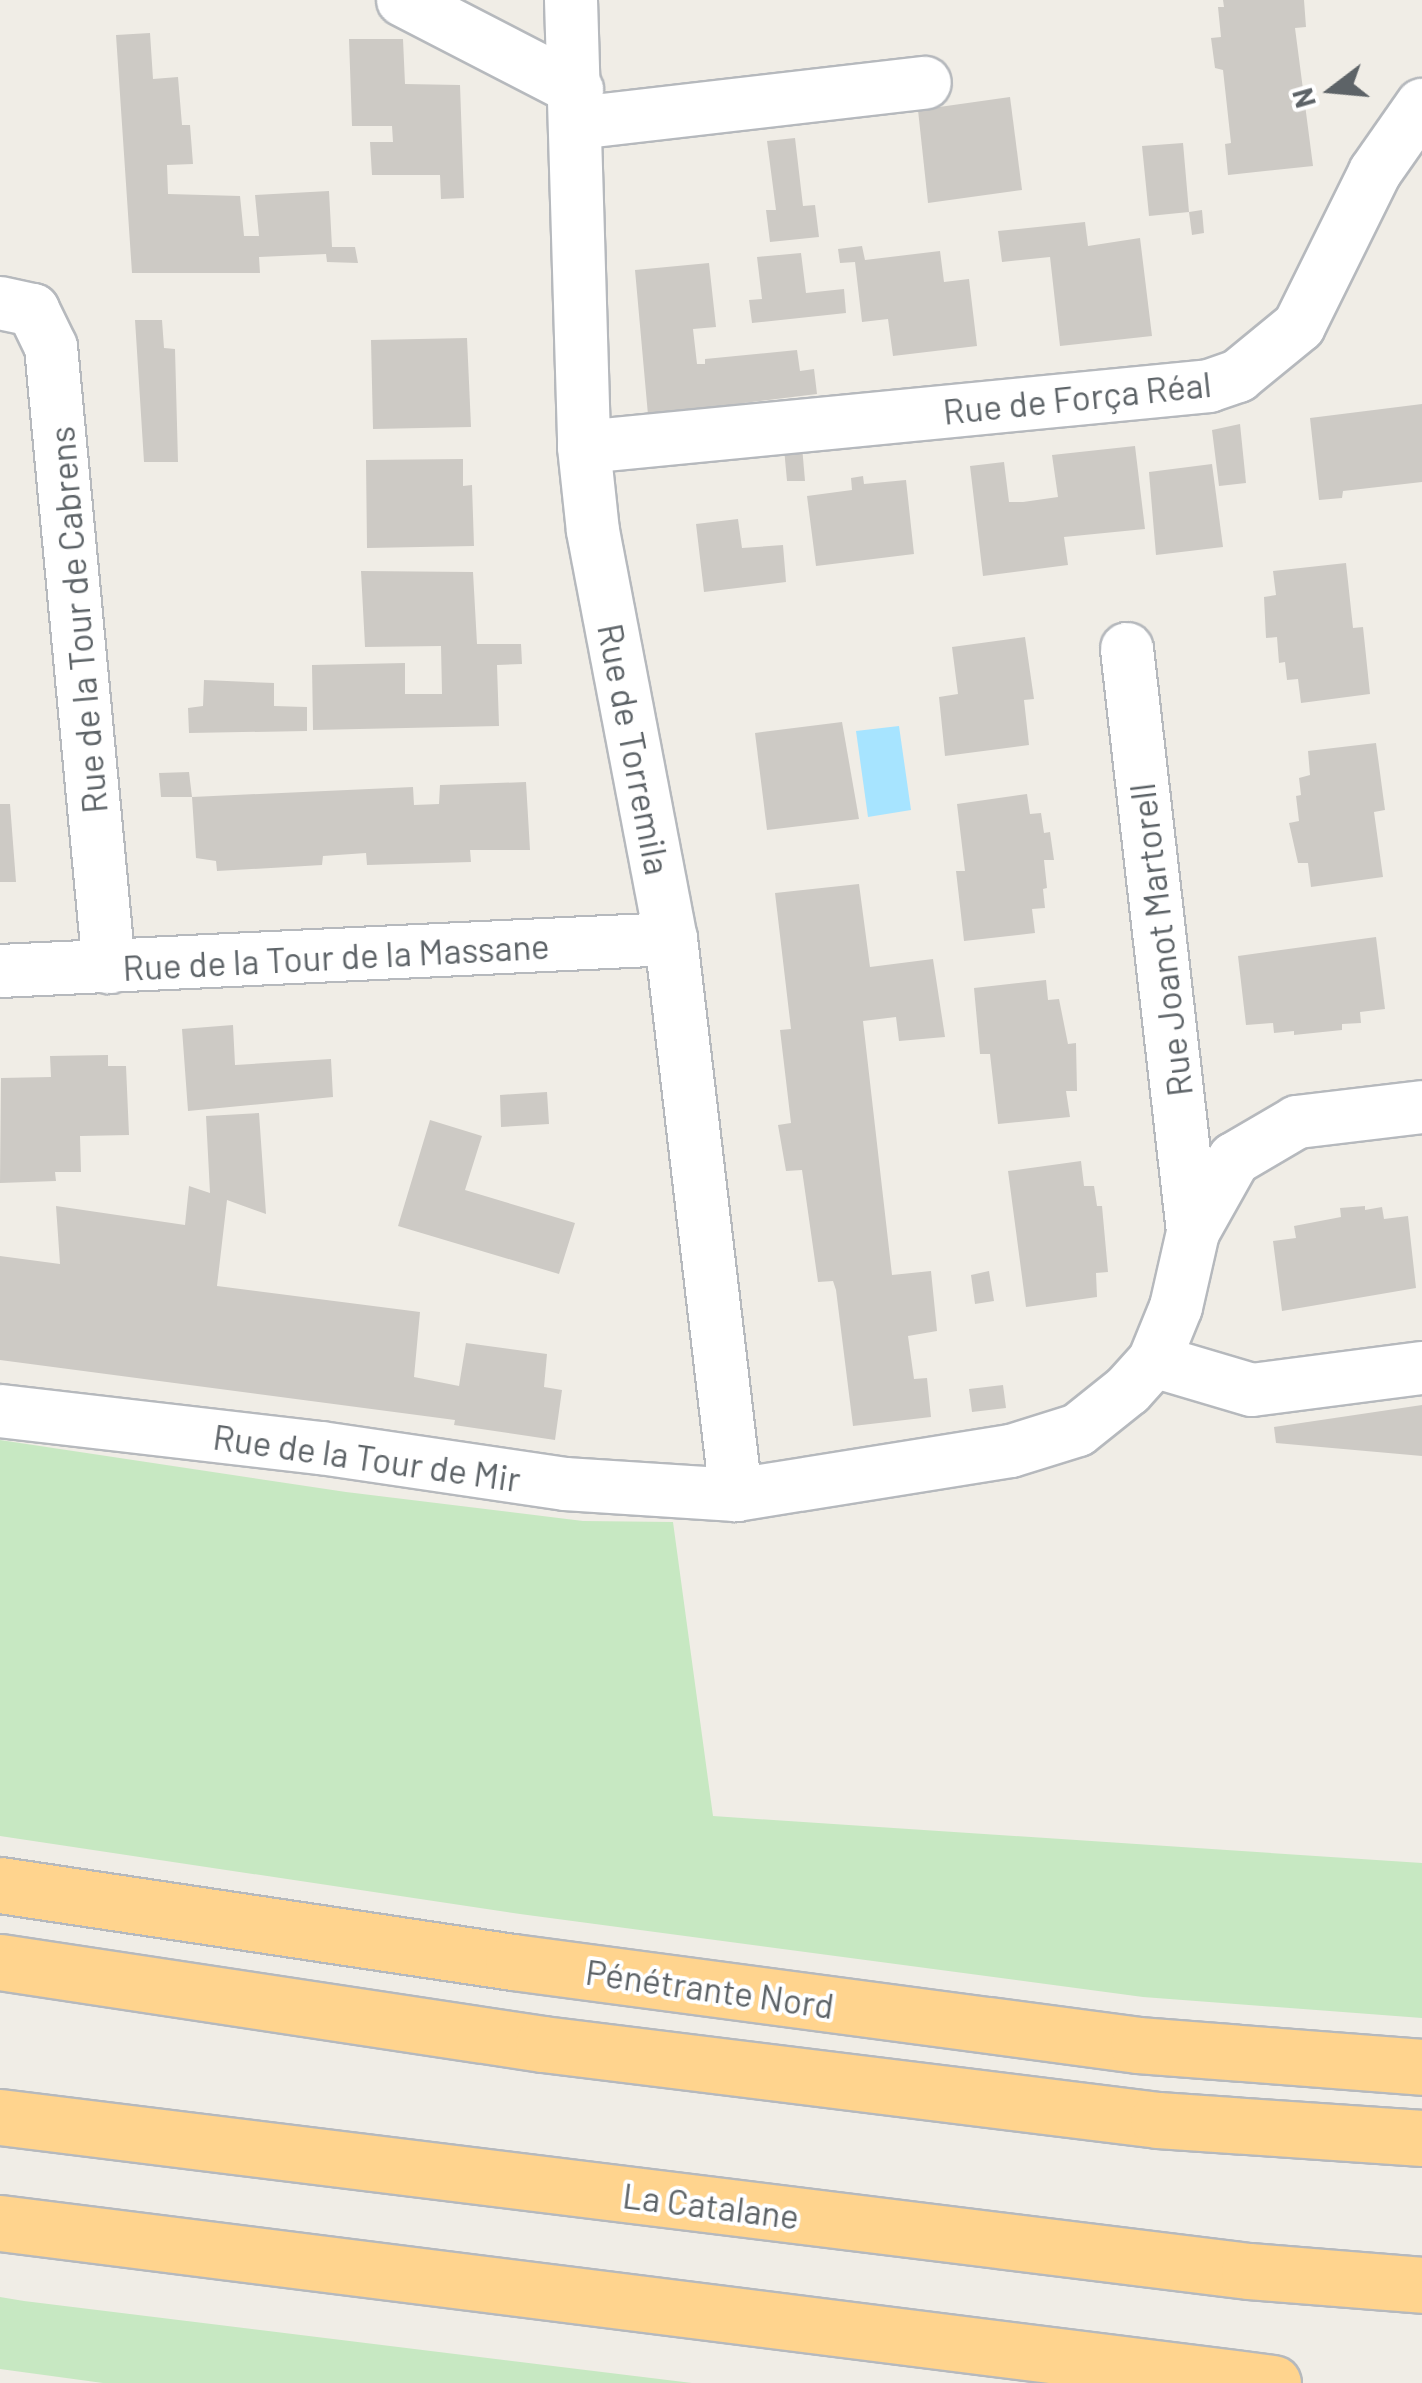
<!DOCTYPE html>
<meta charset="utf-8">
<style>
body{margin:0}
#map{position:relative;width:1422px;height:2383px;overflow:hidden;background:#f0ede6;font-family:Barlow,sans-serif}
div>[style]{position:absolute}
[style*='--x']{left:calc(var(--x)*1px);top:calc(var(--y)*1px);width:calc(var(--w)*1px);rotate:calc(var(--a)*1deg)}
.green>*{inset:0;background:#c7e8c2}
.water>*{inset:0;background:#a7e4ff}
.building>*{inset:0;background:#cdcac5}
.roads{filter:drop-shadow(2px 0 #b6b9bd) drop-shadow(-2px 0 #b6b9bd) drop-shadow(0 2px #b6b9bd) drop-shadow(0 -2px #b6b9bd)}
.minor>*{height:52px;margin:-26px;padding:0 26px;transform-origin:26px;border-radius:26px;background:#fff}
.highway>*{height:55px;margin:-27.5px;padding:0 27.5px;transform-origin:27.5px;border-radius:27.5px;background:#ffd48e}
span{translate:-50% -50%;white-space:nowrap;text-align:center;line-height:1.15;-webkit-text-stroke:8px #fff;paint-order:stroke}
.street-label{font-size:35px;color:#5d6367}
.north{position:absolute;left:1282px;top:40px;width:100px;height:100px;-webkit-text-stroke:8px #fff;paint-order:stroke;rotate:254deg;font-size:28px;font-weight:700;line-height:40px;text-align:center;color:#5d6367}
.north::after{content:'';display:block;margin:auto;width:35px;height:45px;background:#5d6367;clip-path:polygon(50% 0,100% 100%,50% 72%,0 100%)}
</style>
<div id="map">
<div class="green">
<i style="clip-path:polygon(0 1440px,346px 1492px,583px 1521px,673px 1522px,713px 1816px,1422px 1863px,1422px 2018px,1143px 1997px,520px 1914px,0 1836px)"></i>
<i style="clip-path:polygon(0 2297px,24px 2301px,692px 2383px,103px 2383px,0 2369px)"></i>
</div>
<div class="water">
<i style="clip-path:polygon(899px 726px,911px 810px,868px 817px,856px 731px)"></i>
</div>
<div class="building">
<i style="clip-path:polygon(1223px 0,1304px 0,1306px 27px,1295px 28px,1313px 166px,1228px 175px,1225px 144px,1231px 143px,1223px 70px,1215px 68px,1211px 38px,1221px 37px,1218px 7px,1224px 7px)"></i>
<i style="clip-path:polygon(150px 33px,153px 79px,178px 77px,182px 125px,190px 125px,193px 164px,167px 165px,168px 194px,240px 196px,244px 236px,259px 236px,255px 195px,329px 191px,332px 247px,355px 247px,358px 263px,327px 262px,326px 254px,259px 257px,260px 273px,132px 273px,116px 35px)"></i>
<i style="clip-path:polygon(349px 39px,403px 39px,405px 84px,460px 85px,464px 198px,441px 199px,440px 175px,372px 175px,370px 142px,393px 142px,392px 126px,352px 126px)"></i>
<i style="clip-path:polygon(1010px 97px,1022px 190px,928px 203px,918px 110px)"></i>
<i style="clip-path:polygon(795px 138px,803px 206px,815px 205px,819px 237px,770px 242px,766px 210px,776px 210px,767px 141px)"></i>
<i style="clip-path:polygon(1183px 143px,1189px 212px,1149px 216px,1142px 146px)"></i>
<i style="clip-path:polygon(1202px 210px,1204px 233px,1192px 235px,1189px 212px)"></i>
<i style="clip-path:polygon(1085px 222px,1088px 246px,1140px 238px,1152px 336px,1060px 346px,1050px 257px,1002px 262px,998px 231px)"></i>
<i style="clip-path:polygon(862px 246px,865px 260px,940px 251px,944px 282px,969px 279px,977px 346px,893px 356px,888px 319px,862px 322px,855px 262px,840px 263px,838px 249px)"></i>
<i style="clip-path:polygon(801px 253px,806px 293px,844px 289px,846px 313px,752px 323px,749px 300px,762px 299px,757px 257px)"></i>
<i style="clip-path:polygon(709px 263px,716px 327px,693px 329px,697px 364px,705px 364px,705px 359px,797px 350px,800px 371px,814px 369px,817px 394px,648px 415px,635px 270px)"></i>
<i style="clip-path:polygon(135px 320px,162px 320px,164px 348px,175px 349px,178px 462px,144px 462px)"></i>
<i style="clip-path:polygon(467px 338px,471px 427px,373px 429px,371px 340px)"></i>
<i style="clip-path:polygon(1422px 404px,1422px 482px,1343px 491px,1342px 498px,1319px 500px,1310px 418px)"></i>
<i style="clip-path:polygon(1240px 424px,1246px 483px,1219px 486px,1212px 430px)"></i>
<i style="clip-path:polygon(802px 446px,805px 481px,787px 481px,784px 448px)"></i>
<i style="clip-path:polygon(1135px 446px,1145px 529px,1064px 537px,1068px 565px,983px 576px,970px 466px,1004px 462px,1009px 502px,1023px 502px,1058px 497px,1052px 455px)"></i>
<i style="clip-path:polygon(463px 459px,463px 486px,472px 485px,474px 546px,367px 548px,366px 460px)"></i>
<i style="clip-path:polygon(1212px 464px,1223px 547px,1156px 555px,1149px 472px)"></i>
<i style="clip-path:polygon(863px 476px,864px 484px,906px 480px,914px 554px,816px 566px,807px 496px,852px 490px,851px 478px)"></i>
<i style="clip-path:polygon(738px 519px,742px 548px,783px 545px,786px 582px,704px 592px,696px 524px)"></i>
<i style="clip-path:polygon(1346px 563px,1353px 628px,1363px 627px,1370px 694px,1301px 703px,1298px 679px,1287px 680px,1285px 662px,1279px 663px,1277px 637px,1266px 638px,1264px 597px,1276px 595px,1273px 571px)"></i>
<i style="clip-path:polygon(361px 571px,473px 572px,477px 644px,521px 644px,522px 664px,497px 665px,499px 726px,313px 730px,312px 665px,405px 663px,405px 694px,442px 694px,441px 646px,365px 647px)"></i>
<i style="clip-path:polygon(1025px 637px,1034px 699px,1024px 700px,1029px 745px,945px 756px,939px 697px,958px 694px,952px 647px)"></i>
<i style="clip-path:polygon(204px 680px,274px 683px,274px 706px,307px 707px,307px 731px,189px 733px,188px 708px,203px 706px)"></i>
<i style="clip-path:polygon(842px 722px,859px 819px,767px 830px,755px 733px)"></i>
<i style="clip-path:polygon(1376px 743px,1385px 810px,1374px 812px,1383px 877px,1311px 887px,1308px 863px,1298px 863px,1289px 823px,1299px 821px,1296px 796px,1301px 795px,1299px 778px,1310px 775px,1308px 751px)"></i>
<i style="clip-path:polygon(189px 772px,192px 797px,161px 797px,159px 773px)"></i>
<i style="clip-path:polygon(526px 782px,530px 850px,470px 850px,471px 862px,367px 865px,366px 853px,323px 856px,322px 865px,217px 871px,216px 861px,196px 858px,192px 797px,413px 787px,414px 805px,439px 804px,440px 785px)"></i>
<i style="clip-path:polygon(1027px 794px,1030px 814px,1041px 813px,1044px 833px,1050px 832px,1054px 860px,1044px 860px,1047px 888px,1043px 889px,1045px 908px,1032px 909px,1035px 933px,964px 941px,956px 871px,965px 871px,957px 804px)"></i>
<i style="clip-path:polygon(0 804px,10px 804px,16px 882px,0 882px)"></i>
<i style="clip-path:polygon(859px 884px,870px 967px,933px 959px,945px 1037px,899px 1041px,896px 1017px,863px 1021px,892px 1275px,931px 1271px,937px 1331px,908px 1336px,914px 1379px,927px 1378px,931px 1417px,853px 1426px,836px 1290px,833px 1281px,818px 1282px,802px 1170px,786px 1171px,778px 1125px,791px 1123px,780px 1030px,791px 1029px,775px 893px)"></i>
<i style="clip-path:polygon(1376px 937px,1385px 1009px,1360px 1012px,1361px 1023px,1342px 1024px,1342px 1030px,1294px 1035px,1294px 1031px,1274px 1033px,1273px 1023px,1246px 1025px,1238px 956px)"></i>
<i style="clip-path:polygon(1046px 980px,1048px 1000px,1059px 999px,1068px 1044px,1076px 1043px,1077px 1091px,1066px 1091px,1070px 1117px,998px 1124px,990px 1054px,980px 1054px,974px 988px)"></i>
<i style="clip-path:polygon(233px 1025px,235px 1065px,331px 1059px,333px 1097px,188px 1111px,182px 1029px)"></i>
<i style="clip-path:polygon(108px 1055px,108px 1066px,126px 1066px,129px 1135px,80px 1136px,81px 1172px,55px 1172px,56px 1181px,0 1183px,1px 1078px,51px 1077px,50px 1056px)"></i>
<i style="clip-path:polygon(547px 1092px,549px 1124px,501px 1127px,500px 1095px)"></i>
<i style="clip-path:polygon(259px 1113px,266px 1214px,227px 1200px,217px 1286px,420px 1312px,414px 1377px,459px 1386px,466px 1343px,547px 1354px,544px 1387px,562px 1390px,555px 1440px,454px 1425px,455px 1420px,0 1360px,0 1256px,60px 1264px,56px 1206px,185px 1225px,189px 1186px,210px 1193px,206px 1116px)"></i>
<i style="clip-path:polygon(430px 1120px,482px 1136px,465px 1190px,575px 1223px,559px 1274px,398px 1226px)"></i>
<i style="clip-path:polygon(1081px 1161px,1084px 1186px,1094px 1186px,1097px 1206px,1102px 1206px,1108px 1272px,1096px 1273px,1097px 1297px,1026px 1307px,1008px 1171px)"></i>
<i style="clip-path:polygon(1365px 1206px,1365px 1210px,1382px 1207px,1384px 1219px,1408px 1216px,1416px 1288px,1282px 1311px,1273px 1241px,1296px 1238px,1294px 1226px,1341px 1217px,1340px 1208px)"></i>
<i style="clip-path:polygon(989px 1271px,994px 1301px,975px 1304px,971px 1275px)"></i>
<i style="clip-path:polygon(1003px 1385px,1006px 1408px,972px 1412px,969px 1389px)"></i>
<i style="clip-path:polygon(1422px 1405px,1422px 1456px,1276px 1443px,1274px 1427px)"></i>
</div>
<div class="roads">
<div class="minor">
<i style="--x:403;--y:0;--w:196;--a:27.3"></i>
<i style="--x:571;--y:0;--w:447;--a:88.3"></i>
<i style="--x:584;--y:447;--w:84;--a:83.9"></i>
<i style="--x:593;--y:531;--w:415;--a:79.2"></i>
<i style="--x:671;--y:939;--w:560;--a:83.33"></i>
<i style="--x:577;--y:123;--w:350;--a:-6.6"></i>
<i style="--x:0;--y:303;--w:34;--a:12"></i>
<i style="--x:33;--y:310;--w:41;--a:64.1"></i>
<i style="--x:51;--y:347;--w:623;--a:84.66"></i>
<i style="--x:584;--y:447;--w:628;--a:-5.57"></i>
<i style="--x:1209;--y:386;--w:31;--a:-19"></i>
<i style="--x:1238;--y:376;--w:79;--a:-39.3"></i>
<i style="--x:1299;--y:326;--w:172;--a:-63.7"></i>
<i style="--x:1375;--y:172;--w:82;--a:-55"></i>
<i style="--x:1127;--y:649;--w:587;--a:83.54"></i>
<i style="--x:0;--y:971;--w:672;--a:-2.73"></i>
<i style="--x:1154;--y:1361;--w:102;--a:16.5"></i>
<i style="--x:1252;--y:1390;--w:171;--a:-7.4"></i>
<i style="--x:0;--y:1411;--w:323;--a:6.6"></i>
<i style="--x:321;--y:1448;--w:247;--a:8.4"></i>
<i style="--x:565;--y:1484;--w:171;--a:3.7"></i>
<i style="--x:736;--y:1495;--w:278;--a:-9.1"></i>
<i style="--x:1011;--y:1451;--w:70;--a:-17.4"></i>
<i style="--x:1078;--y:1430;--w:64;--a:-38.7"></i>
<i style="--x:1128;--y:1390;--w:39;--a:-48"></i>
<i style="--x:1154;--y:1361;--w:58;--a:-67.8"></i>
<i style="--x:1176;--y:1307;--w:77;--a:-77.2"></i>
<i style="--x:1193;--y:1232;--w:84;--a:-60.7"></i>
<i style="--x:1234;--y:1159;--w:73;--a:-30.4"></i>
<i style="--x:1297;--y:1122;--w:126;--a:-6.8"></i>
</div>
<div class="highway">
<i style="--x:0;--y:1885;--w:519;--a:8.54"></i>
<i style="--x:513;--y:1962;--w:630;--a:7.56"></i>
<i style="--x:1138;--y:2045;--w:285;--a:4.4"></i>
<i style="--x:0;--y:1962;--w:549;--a:8.59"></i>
<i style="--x:543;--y:2044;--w:620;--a:7.04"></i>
<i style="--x:1158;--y:2120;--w:265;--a:3.9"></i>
<i style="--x:0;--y:2117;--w:1258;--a:7.03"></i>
<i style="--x:1249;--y:2271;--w:174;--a:4.6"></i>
<i style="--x:0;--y:2223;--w:1283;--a:7.16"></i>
</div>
</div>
<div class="street-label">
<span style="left:1077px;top:397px;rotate:-6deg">Rue de Força Réal</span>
<span style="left:77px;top:620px;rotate:-95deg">Rue de la Tour de Cabrens</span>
<span style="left:635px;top:749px;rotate:79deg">Rue de Torremila</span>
<span style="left:1160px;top:940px;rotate:-97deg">Rue Joanot Martorell</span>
<span style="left:336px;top:956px;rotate:-3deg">Rue de la Tour de la Massane</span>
<span style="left:367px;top:1457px;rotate:8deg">Rue de la Tour de Mir</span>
<span style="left:710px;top:1988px;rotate:8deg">Pénétrante Nord</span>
<span style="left:711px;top:2205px;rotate:7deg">La Catalane</span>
</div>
<div class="north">N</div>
</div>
